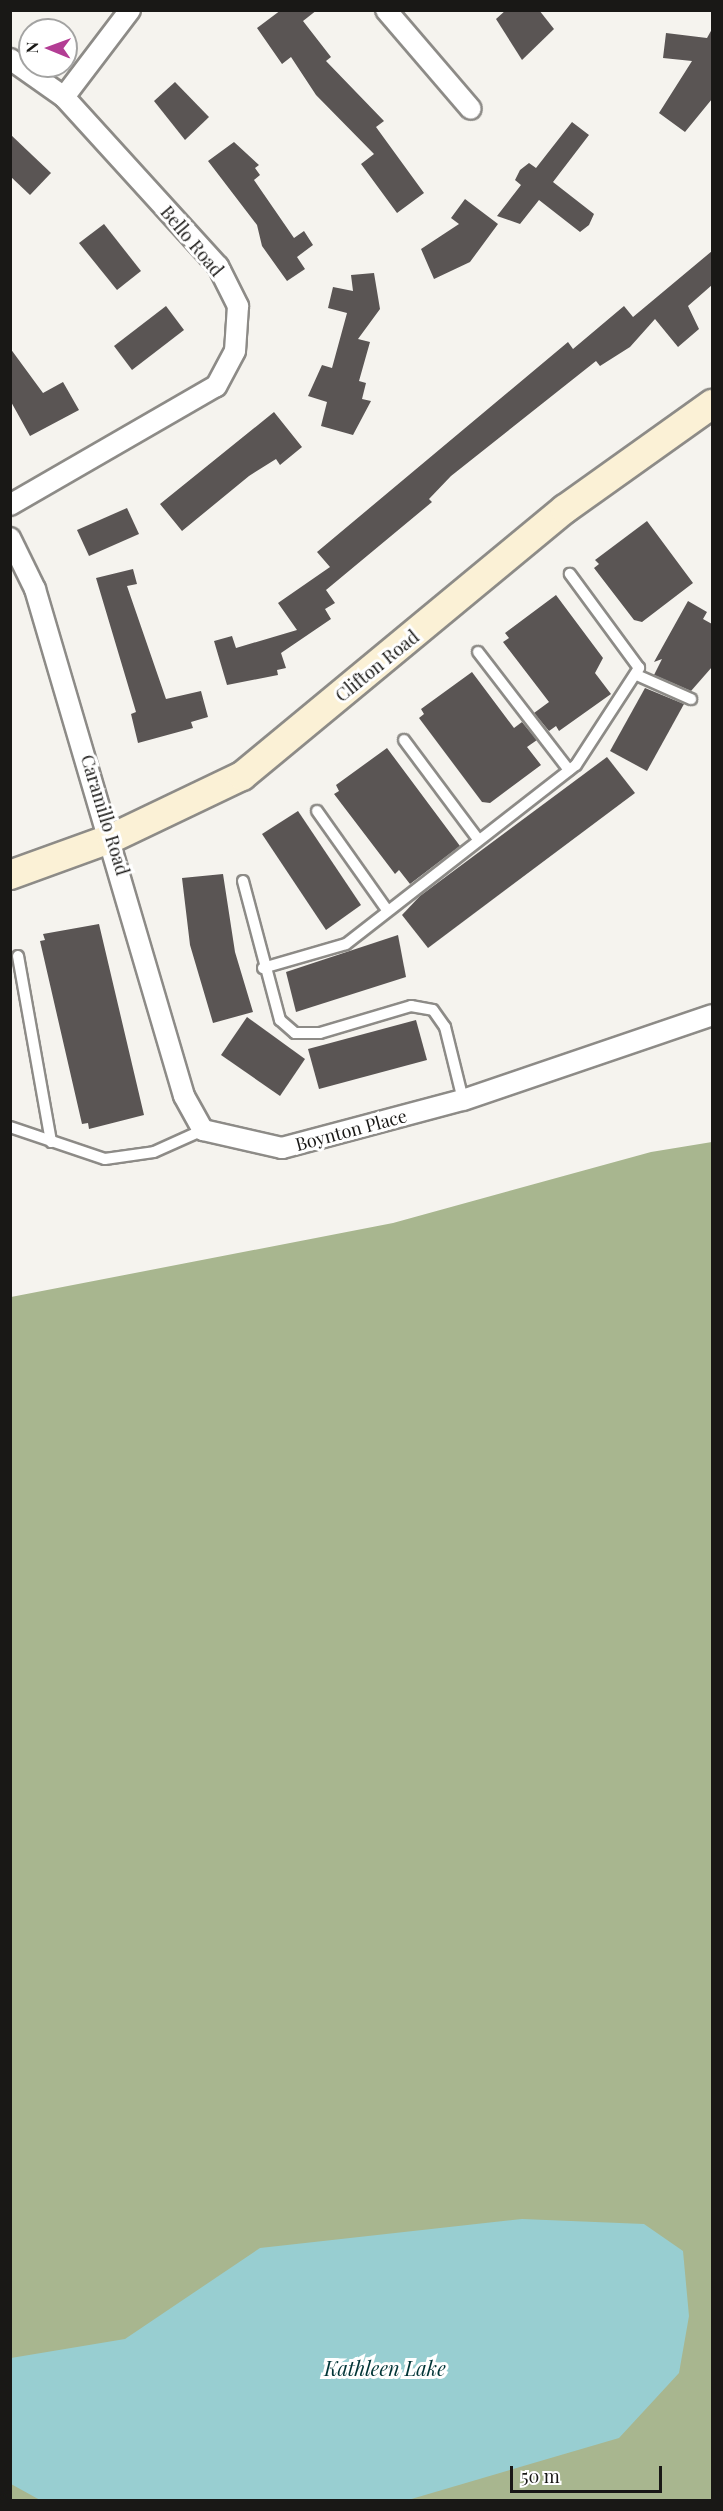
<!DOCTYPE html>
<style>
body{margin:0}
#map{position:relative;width:723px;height:2511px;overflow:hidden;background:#f5f3ee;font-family:"Playfair Display",serif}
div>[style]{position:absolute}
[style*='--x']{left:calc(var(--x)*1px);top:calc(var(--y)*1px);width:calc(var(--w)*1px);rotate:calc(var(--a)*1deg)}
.forest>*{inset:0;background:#a8b68f}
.water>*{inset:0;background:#98ced1}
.building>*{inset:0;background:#5a5554}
.roads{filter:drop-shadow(2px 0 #8d8b87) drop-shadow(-2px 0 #8d8b87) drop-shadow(0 2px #8d8b87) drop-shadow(0 -2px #8d8b87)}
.lane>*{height:10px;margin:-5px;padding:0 5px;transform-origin:5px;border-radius:5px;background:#fff}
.street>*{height:20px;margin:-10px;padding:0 10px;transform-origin:10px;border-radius:10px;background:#fff}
.secondary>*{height:28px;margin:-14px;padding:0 14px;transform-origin:14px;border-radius:14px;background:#fbf1d6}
span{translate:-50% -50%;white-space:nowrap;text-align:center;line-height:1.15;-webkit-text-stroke:6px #fff;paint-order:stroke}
.street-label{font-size:18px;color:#191816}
.water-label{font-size:20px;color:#003436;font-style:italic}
.frame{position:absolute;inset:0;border:12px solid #191816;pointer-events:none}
.north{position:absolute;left:18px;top:18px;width:60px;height:60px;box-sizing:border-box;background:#fff;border:2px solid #a3a3a2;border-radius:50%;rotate:271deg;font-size:16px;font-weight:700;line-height:24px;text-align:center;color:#191816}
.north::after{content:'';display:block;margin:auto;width:21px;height:27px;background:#b33d94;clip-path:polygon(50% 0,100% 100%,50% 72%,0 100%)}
.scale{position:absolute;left:510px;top:2466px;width:152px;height:27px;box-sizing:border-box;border:3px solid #191816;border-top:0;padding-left:8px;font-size:18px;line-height:21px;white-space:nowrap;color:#191816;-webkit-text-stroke:4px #fff;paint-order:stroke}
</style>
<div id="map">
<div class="forest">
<i style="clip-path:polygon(712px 1142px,712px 2500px,11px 2500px,11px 1297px,393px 1223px,651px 1152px)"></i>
</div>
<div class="water">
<i style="clip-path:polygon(522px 2219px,644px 2224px,683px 2251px,689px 2316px,679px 2373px,619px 2438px,408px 2500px,40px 2500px,11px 2484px,11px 2358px,125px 2339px,260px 2248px)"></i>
</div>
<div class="building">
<i style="clip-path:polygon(281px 10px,317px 10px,303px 21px,331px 57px,326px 61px,384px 121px,376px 127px,424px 193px,397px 213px,361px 164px,374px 154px,316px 95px,291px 57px,282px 64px,257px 28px)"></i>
<i style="clip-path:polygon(506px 10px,539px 10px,554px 29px,522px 60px,496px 19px)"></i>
<i style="clip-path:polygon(712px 29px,712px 99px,685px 132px,659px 113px,692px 61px,663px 58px,666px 33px,707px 38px)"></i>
<i style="clip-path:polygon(175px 82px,209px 117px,185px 140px,154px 101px)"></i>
<i style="clip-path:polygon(572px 122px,589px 135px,553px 182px,594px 214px,589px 225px,580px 232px,539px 200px,520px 224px,497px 216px,521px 185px,515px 180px,520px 170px,529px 163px,536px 168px)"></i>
<i style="clip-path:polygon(10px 134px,51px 173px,30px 195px,10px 176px)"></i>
<i style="clip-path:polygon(234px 142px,259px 165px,255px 168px,260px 175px,254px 180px,294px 238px,304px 231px,313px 245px,297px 257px,305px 269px,287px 281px,262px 246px,257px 225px,208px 161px)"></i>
<i style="clip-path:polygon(465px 199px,498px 224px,470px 262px,434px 279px,421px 249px,459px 224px,451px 218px)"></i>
<i style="clip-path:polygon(104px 224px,141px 271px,117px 290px,79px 243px)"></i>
<i style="clip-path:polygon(712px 251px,712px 285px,688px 306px,699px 329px,678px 347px,655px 319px,630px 347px,600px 366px,596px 361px,451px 476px,429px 499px,432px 502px,326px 590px,335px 603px,325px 609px,331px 619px,281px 653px,286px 668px,277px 670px,278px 675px,227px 685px,214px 641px,232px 636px,236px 648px,297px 630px,278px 603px,330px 567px,317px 552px,568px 342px,573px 349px,624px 306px,633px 317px)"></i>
<i style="clip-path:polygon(374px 273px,380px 309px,358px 339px,370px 342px,359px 381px,366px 383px,362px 399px,371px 401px,353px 435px,321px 426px,327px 402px,308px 396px,322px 365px,332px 368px,347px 313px,328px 308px,333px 287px,353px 291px,351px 275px)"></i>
<i style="clip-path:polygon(166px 306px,184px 330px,132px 370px,114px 346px)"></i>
<i style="clip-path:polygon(10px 348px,43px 393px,63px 382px,79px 410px,30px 436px,10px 400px)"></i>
<i style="clip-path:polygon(274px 412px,302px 447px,280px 465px,276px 459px,249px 476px,182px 531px,160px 504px)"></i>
<i style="clip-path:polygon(127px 508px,139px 534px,89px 556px,77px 530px)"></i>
<i style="clip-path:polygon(647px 521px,693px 583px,642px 622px,634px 620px,594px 568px,599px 564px,595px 560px)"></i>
<i style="clip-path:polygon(133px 569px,137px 584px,127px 586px,166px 699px,201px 691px,208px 717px,191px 722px,193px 728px,138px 743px,131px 714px,136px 712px,96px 578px)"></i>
<i style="clip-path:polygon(556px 595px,603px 658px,595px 673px,611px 694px,559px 731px,556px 726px,549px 731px,534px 713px,549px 702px,503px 642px,509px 638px,505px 633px)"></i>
<i style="clip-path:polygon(688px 601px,707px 612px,703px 619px,712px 624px,712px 667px,691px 691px,654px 675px,662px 659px,654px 662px)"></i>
<i style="clip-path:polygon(472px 672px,514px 728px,522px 722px,537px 740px,527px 747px,541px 765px,490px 803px,482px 802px,419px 718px,424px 714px,421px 709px)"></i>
<i style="clip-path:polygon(645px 688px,684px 704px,647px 771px,610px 751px)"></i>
<i style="clip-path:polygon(387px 748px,460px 846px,410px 884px,399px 870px,395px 874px,334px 794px,339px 791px,336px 785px)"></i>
<i style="clip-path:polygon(607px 757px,635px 793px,428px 948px,402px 915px,420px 896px)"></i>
<i style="clip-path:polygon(298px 811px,361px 905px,326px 930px,262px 834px)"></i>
<i style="clip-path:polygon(223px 874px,235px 952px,253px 1012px,213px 1023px,190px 945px,182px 878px)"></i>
<i style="clip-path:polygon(99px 924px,144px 1115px,89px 1129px,88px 1123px,82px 1124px,40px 941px,45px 940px,43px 934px)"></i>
<i style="clip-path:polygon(398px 935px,406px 977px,296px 1012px,286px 972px)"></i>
<i style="clip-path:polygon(247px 1017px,305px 1059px,280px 1096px,221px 1055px)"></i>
<i style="clip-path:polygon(416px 1020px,427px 1060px,319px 1089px,308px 1049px)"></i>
</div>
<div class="roads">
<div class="lane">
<i style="--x:478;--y:652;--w:149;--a:52.4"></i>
<i style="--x:639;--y:676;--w:57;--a:23.9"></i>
<i style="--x:404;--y:740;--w:122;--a:53.3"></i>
<i style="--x:317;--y:811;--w:121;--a:54.7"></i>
<i style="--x:243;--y:881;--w:144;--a:75.1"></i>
<i style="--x:280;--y:1020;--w:20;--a:41"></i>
<i style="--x:295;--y:1033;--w:25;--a:0"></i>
<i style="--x:320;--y:1033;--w:95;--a:-16.5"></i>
<i style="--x:411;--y:1006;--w:22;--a:10"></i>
<i style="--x:433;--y:1010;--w:21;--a:55"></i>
<i style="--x:445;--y:1027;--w:75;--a:76.1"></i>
<i style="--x:18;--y:956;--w:189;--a:79.9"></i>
<i style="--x:263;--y:968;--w:86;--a:-16.1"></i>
<i style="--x:346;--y:944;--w:291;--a:-37.9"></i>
<i style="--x:576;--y:765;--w:116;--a:-57"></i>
<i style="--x:639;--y:668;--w:117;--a:-126.3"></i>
<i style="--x:10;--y:1127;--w:100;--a:18.6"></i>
<i style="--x:105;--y:1159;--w:49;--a:-8.1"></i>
<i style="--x:154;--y:1152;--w:54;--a:-24.2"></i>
</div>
<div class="street">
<i style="--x:386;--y:10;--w:130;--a:49.4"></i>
<i style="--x:10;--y:59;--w:66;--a:35.1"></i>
<i style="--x:64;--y:97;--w:229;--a:47.7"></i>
<i style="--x:218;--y:266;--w:45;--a:63.4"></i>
<i style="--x:238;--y:306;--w:45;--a:93.8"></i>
<i style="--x:235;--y:351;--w:40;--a:118"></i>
<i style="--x:216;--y:386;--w:238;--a:150"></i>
<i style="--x:64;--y:97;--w:109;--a:-52.8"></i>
<i style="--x:10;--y:538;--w:57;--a:63.9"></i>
<i style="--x:35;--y:589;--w:528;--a:73.62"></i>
<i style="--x:184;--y:1096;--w:39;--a:61"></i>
<i style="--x:203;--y:1130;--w:81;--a:12.8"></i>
<i style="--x:282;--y:1148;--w:187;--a:-14.9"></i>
<i style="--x:463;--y:1100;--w:263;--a:-18.8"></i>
</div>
<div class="secondary">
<i style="--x:10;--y:875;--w:109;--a:-19.9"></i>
<i style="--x:112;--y:838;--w:144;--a:-25.5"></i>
<i style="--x:242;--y:776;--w:419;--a:-39.6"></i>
<i style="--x:565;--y:509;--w:181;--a:-35.5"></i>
</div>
</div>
<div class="street-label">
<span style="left:192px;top:241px;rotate:50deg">Bello Road</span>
<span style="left:377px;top:666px;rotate:-39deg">Clifton Road</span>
<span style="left:105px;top:815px;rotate:73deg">Caramillo Road</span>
<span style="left:351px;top:1130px;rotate:-15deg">Boynton Place</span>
</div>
<div class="water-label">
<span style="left:385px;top:2367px">Kathleen Lake</span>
</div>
<div class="frame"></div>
<div class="north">N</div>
<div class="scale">50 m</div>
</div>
